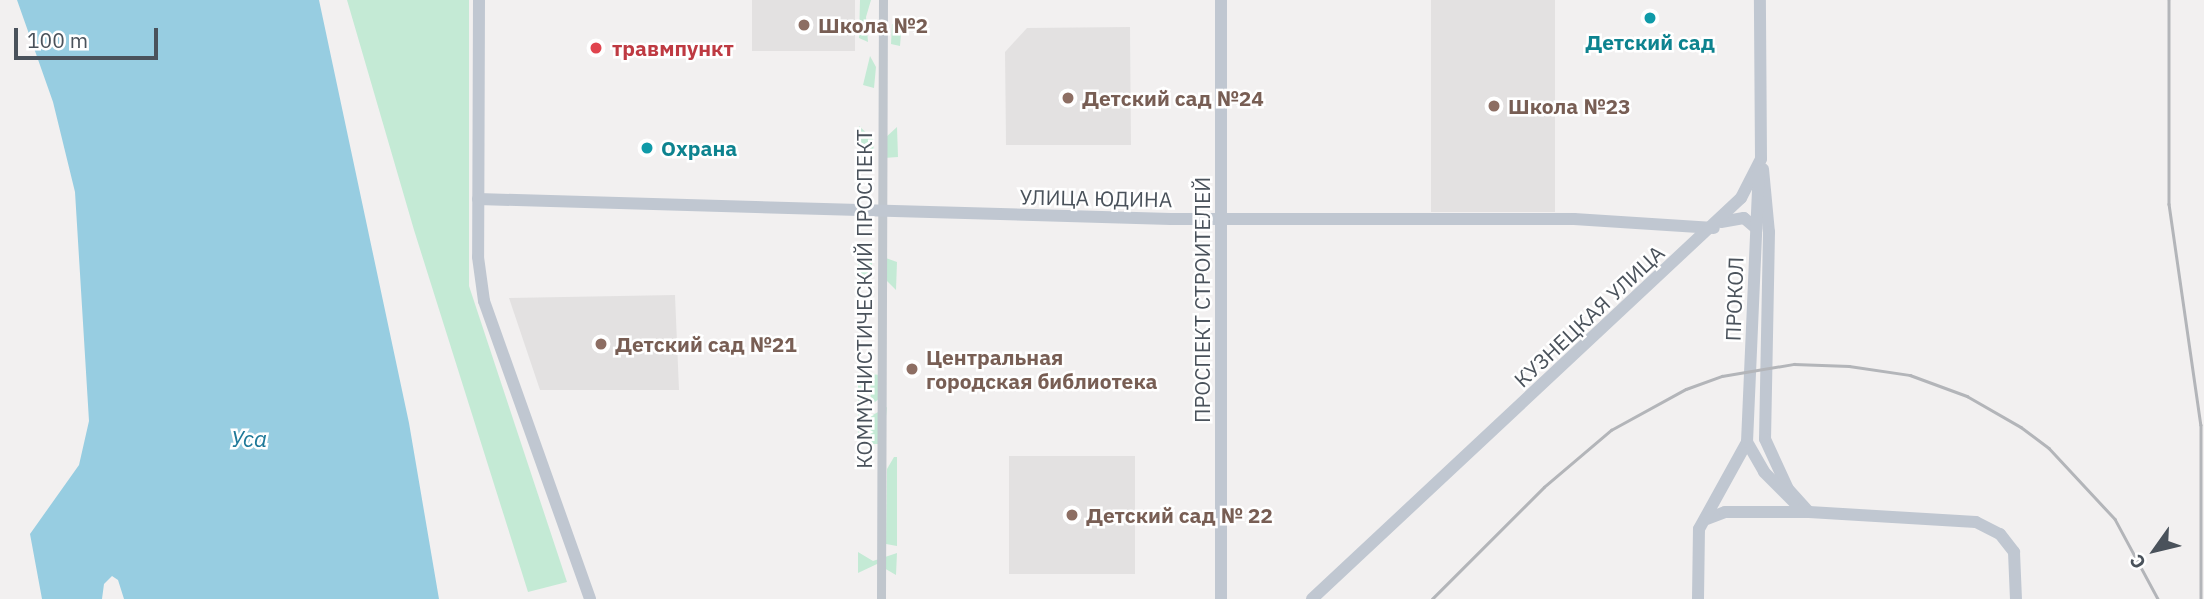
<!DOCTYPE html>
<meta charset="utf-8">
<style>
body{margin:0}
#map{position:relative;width:2204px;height:599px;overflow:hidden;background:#f2f0f0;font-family:"IBM Plex Sans",sans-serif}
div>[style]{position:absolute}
.education>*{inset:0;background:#e3e1e1;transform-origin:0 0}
.green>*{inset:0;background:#c4ead5}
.water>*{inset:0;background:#97cde1}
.street>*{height:9px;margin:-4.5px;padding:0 4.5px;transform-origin:4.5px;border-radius:4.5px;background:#c0c6cd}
.secondary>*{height:12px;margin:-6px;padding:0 6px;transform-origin:6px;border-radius:6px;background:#c0c7d1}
.rail>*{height:2.5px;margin:-1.25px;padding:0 1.25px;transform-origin:1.25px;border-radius:1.25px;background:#b3b5b9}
.dots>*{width:19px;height:19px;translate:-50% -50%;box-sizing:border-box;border:4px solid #fff;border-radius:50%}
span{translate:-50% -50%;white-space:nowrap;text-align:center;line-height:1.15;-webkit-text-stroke:5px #fff;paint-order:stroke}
.education-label{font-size:21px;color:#785e54;font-weight:700}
.left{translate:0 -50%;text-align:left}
.culture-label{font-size:21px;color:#0d838f;font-weight:700}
.health-label{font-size:21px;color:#be3a42;font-weight:700}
.street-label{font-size:21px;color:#4a525b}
.water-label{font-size:23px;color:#1f7999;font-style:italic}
.north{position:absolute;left:2120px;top:515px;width:70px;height:70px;-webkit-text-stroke:5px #fff;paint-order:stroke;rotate:236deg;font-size:19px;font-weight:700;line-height:28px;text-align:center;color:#4a525b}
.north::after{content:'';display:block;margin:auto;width:24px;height:32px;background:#4a525b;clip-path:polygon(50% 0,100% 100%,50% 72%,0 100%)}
.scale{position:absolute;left:14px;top:28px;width:144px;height:32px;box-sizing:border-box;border:4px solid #4a525b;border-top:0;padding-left:9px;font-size:21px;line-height:24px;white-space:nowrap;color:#4a525b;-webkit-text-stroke:5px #fff;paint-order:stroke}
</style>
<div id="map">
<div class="education">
<div style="left:752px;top:0;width:103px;height:51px"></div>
<div style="left:1431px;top:0;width:124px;height:212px"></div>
<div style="clip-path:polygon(1130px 27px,1131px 145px,1006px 145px,1005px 52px,1027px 28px)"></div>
<div style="clip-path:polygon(675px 295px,679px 390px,540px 390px,509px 298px)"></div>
<div style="left:1135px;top:456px;width:118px;height:126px;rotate:90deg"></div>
</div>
<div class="green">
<div style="clip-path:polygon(347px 0,469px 0,469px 286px,567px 582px,528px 592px,414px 230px)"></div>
<div style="clip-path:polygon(860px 0,871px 0,866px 17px,868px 42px,859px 38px)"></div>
<div style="clip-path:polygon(902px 22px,900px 46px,891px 44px,892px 24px)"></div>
<div style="clip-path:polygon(870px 56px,876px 67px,874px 88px,863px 85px)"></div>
<div style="clip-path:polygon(859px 126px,873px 139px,874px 158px,860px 157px)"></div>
<div style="clip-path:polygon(897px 127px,898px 157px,884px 158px,884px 139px)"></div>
<div style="clip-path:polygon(872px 254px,872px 276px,858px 292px,858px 262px)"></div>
<div style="clip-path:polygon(883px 257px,897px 262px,896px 290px,884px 278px)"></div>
<div style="clip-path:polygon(858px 374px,866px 375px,867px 392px,861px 401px,865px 434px,858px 443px)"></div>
<div style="clip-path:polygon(870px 374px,880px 375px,884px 395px,871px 405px)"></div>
<div style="clip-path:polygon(887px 407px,883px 444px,869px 444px,871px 416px)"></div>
<div style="clip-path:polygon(894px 457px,897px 457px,897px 546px,886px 544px,887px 469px)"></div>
<div style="clip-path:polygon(858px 552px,873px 561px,897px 553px,896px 575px,877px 564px,858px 573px)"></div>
</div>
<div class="water">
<div style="clip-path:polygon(17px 0,319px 0,409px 423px,439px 599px,124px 599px,118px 580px,112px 576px,104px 584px,102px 599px,42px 599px,30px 534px,79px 465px,89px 421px,75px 192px,53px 102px)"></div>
</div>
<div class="street">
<div style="left:881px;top:599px;width:599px;rotate:-89.81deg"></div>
</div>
<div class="secondary">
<div style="left:479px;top:0;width:257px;rotate:90.2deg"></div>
<div style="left:478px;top:257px;width:44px;rotate:82.2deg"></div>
<div style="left:484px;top:301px;width:316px;rotate:70.4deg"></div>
<div style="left:1221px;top:0;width:599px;rotate:90deg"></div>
<div style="left:1763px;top:169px;width:63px;rotate:84.6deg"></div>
<div style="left:1769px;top:232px;width:207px;rotate:91.1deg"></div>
<div style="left:1765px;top:439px;width:55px;rotate:65.3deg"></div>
<div style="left:1788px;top:489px;width:31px;rotate:48deg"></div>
<div style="left:478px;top:199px;width:693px;rotate:1.65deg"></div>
<div style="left:1171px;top:219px;width:403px"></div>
<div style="left:1574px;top:219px;width:140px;rotate:3.7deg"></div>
<div style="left:1721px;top:222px;width:23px;rotate:-10deg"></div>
<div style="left:1744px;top:218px;width:16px;rotate:40deg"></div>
<div style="left:1747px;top:442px;width:34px;rotate:60deg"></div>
<div style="left:1764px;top:472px;width:42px;rotate:45deg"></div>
<div style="left:1707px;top:519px;width:19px;rotate:-21deg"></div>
<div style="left:1725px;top:512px;width:84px"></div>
<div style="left:1809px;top:512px;width:167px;rotate:3.4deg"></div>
<div style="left:1976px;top:522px;width:27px;rotate:27deg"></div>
<div style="left:2000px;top:534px;width:23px;rotate:52deg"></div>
<div style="left:2014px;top:552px;width:47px;rotate:87.6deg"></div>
<div style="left:1312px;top:599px;width:587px;rotate:-43.07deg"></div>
<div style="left:1741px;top:198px;width:44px;rotate:-62.9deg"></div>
<div style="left:1761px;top:159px;width:159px;rotate:-90.4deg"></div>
<div style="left:1698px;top:599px;width:70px;rotate:-89.2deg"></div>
<div style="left:1699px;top:529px;width:99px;rotate:-61.1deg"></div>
<div style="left:1747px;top:442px;width:271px;rotate:-87.5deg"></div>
</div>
<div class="rail">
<div style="left:2169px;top:0;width:204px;rotate:90deg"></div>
<div style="left:2169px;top:204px;width:223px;rotate:81.8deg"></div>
<div style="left:2201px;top:425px;width:174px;rotate:90deg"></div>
<div style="left:1432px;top:599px;width:158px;rotate:-45deg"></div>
<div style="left:1544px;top:487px;width:88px;rotate:-40.4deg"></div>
<div style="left:1611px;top:430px;width:85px;rotate:-28.7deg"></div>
<div style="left:1686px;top:389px;width:38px;rotate:-20deg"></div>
<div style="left:1722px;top:376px;width:73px;rotate:-9.5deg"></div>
<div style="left:1794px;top:364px;width:55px;rotate:2.1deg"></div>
<div style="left:1849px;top:366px;width:62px;rotate:8.4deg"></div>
<div style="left:1910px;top:375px;width:61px;rotate:20.2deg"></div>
<div style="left:1967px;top:396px;width:62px;rotate:29.9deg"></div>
<div style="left:2021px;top:427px;width:35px;rotate:37deg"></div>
<div style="left:2049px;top:448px;width:97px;rotate:47.1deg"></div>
<div style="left:2115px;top:519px;width:91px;rotate:61.7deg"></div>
</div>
<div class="dots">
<div style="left:1650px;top:18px;background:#0f9aa8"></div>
<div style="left:804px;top:25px;background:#8d6e63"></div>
<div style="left:596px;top:48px;background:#e0444e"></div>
<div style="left:1068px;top:98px;background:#8d6e63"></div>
<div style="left:1494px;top:106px;background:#8d6e63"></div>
<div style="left:647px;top:148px;background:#0f9aa8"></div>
<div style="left:601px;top:344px;background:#8d6e63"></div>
<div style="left:912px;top:369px;background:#8d6e63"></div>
<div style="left:1072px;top:515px;background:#8d6e63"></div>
</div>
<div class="education-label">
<span class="left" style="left:818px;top:25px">Школа №2</span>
<span class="left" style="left:1082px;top:98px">Детский сад №24</span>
<span class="left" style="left:1508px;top:106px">Школа №23</span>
<span class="left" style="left:615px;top:344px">Детский сад №21</span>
<span class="left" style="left:926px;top:369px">Центральная<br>городская библиотека</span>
<span class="left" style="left:1086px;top:515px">Детский сад № 22</span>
</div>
<div class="culture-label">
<span style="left:1650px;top:42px">Детский сад</span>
<span class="left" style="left:661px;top:148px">Охрана</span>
</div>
<div class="health-label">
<span class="left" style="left:612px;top:48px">травмпункт</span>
</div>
<div class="street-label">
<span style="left:1096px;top:198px;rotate:1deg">УЛИЦА ЮДИНА</span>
<span style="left:864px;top:299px;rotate:-90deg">КОММУНИСТИЧЕСКИЙ ПРОСПЕКТ</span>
<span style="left:1734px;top:299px;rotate:-88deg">ПРОКОЛ</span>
<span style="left:1202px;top:300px;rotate:-90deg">ПРОСПЕКТ СТРОИТЕЛЕЙ</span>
<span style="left:1589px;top:316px;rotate:-43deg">КУЗНЕЦКАЯ УЛИЦА</span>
</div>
<div class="water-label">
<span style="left:249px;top:438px">Уса</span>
</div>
<div class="north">С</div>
<div class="scale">100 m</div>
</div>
